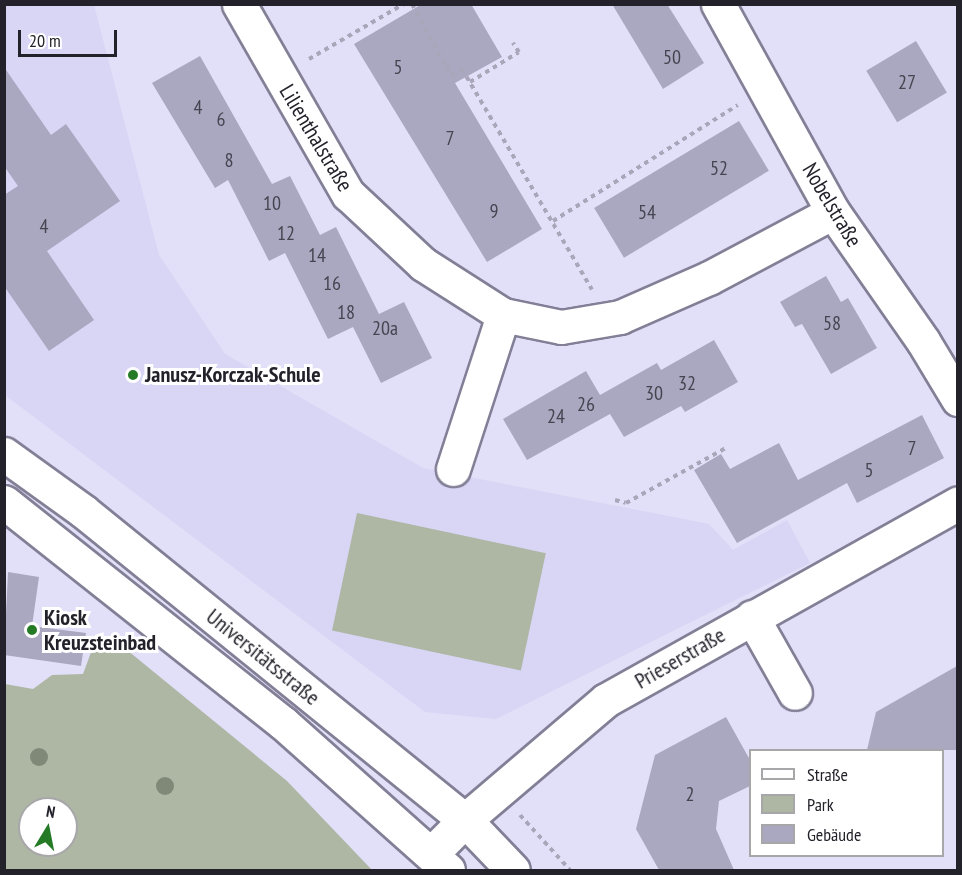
<!DOCTYPE html>
<meta charset="utf-8">
<style>
body{margin:0}
#map{position:relative;width:962px;height:875px;overflow:hidden;background:#e2dff8;font-family:"PT Sans Narrow",sans-serif}
div>[style]{position:absolute}
.built>*{inset:0;background:#d9d5f5}
.green>*{inset:0;background:#aeb7a4;transform-origin:0 0}
.building>*{inset:0;background:#aaa8c0;transform-origin:0 0}
.path>*{height:4px;margin-top:-2px;transform-origin:0;background:repeating-linear-gradient(90deg,#a9a6ba 0 4.5px,transparent 0 9px)}
.roads{filter:drop-shadow(2px 0 #827f96) drop-shadow(-2px 0 #827f96) drop-shadow(0 2px #827f96) drop-shadow(0 -2px #827f96)}
.minor>*{height:33px;margin:-16.5px;padding:0 16.5px;transform-origin:16.5px;border-radius:16.5px;background:#fff}
.major>*{height:33px;margin:-16.5px;padding:0 16.5px;transform-origin:16.5px;border-radius:16.5px;background:#fff}
.trees>*{width:18px;height:18px;margin:-9px;border-radius:50%;background:#808978}
.dots>*{width:16px;height:16px;translate:-50% -50%;box-sizing:border-box;border:3px solid #fff;border-radius:50%}
span{translate:-50% -50%;white-space:nowrap;text-align:center;line-height:1.15;-webkit-text-stroke:6px #fff;paint-order:stroke}
.number-label{font-size:20px;color:#454450}
.number-label span{-webkit-text-stroke-width:0}
.street-label{font-size:22px;color:#23222b}
.poi-label{font-size:22px;color:#23222b;font-weight:700}
.left{translate:0 -50%;text-align:left}
.frame{position:absolute;inset:0;border:6px solid #23222b;pointer-events:none}
.legend{position:absolute;left:749px;top:749px;width:195px;height:108px;box-sizing:border-box;background:#fff;border:2px solid #a7a7aa;margin:0;padding:8px 10px;list-style:none;font-size:18px;color:#23222b}
.legend li{display:flex;align-items:center;gap:12px;height:30px}
.legend b{width:30px;border:2px solid #a7a7aa}
.north{position:absolute;left:18px;top:797px;width:60px;height:60px;box-sizing:border-box;background:#fff;border:2px solid #a7a7aa;border-radius:50%;rotate:10deg;font-size:16px;font-weight:700;line-height:24px;text-align:center;color:#23222b}
.north::after{content:'';display:block;margin:auto;width:21px;height:27px;background:#257a26;clip-path:polygon(50% 0,100% 100%,50% 72%,0 100%)}
.scale{position:absolute;left:18px;top:30px;width:99px;height:27px;box-sizing:border-box;border:3px solid #23222b;border-top:0;padding-left:8px;font-size:18px;line-height:21px;white-space:nowrap;color:#23222b;-webkit-text-stroke:4px #fff;paint-order:stroke}
</style>
<div id="map">
<div class="built">
<div style="clip-path:polygon(4px 5px,94px 5px,159px 255px,225px 354px,423px 468px,709px 524px,733px 550px,787px 520px,810px 563px,496px 719px,425px 712px,5px 395px)"></div>
</div>
<div class="green">
<div style="left:357px;top:513px;width:193px;height:120px;rotate:12deg"></div>
<div style="clip-path:polygon(evenodd,116px 641px,287px 781px,372px 870px,5px 870px,5px 684px,33px 689px,52px 675px,83px 674px,93px 647px,116px 641px,30px 809px,66px 809px,66px 845px,30px 845px,30px 809px)"></div>
</div>
<div class="building">
<div style="clip-path:polygon(422px 4px,471px 4px,502px 57px,455px 83px,542px 229px,487px 262px,354px 44px)"></div>
<div style="clip-path:polygon(612px 4px,667px 4px,704px 63px,663px 89px)"></div>
<div style="left:916px;top:41px;width:60px;height:58px;rotate:59deg"></div>
<div style="clip-path:polygon(200px 56px,272px 184px,290px 176px,320px 235px,336px 227px,379px 314px,404px 302px,432px 358px,381px 383px,353px 327px,328px 339px,285px 253px,269px 261px,228px 180px,215px 188px,152px 83px)"></div>
<div style="clip-path:polygon(4px 67px,51px 135px,66px 124px,120px 201px,47px 251px,94px 320px,49px 351px,4px 286px,4px 195px,18px 186px,4px 166px)"></div>
<div style="left:739px;top:121px;width:58px;height:169px;rotate:59deg"></div>
<div style="clip-path:polygon(826px 276px,841px 302px,848px 298px,877px 348px,831px 374px,802px 324px,795px 327px,780px 302px)"></div>
<div style="clip-path:polygon(714px 340px,738px 382px,685px 412px,681px 406px,624px 437px,610px 414px,527px 460px,503px 419px,586px 371px,600px 395px,657px 363px,661px 370px)"></div>
<div style="clip-path:polygon(922px 415px,944px 458px,857px 503px,847px 483px,737px 543px,694px 470px,721px 454px,730px 469px,779px 443px,798px 480px)"></div>
<div style="clip-path:polygon(8px 572px,39px 577px,32px 626px,86px 633px,81px 666px,4px 655px)"></div>
<div style="clip-path:polygon(957px 666px,957px 750px,867px 750px,876px 712px)"></div>
<div style="clip-path:polygon(726px 717px,750px 760px,750px 786px,719px 801px,716px 829px,734px 870px,659px 870px,636px 829px,655px 755px)"></div>
</div>
<div class="path">
<div style="left:412px;top:4px;width:81px;rotate:61.2deg"></div>
<div style="left:451px;top:75px;width:13px;rotate:-29deg"></div>
<div style="left:462px;top:69px;width:256px;rotate:59.5deg"></div>
<div style="left:309px;top:59px;width:110px;rotate:-30.1deg"></div>
<div style="left:470px;top:82px;width:57px;rotate:-31.5deg"></div>
<div style="left:519px;top:52px;width:11px;rotate:-124deg"></div>
<div style="left:553px;top:221px;width:218px;rotate:-32.1deg"></div>
<div style="left:615px;top:500px;width:11px;rotate:15deg"></div>
<div style="left:626px;top:503px;width:116px;rotate:-28.8deg"></div>
<div style="left:520px;top:815px;width:74px;rotate:47.7deg"></div>
</div>
<div class="roads">
<div class="minor">
<div style="left:239px;top:4px;width:219px;rotate:60.2deg"></div>
<div style="left:348px;top:194px;width:103px;rotate:43deg"></div>
<div style="left:423px;top:264px;width:95px;rotate:32.5deg"></div>
<div style="left:503px;top:315px;width:59px;rotate:11.7deg"></div>
<div style="left:561px;top:327px;width:60px;rotate:-9.6deg"></div>
<div style="left:620px;top:317px;width:97px;rotate:-23.7deg"></div>
<div style="left:709px;top:278px;width:140px;rotate:-28deg"></div>
<div style="left:718px;top:4px;width:238px;rotate:61.1deg"></div>
<div style="left:833px;top:212px;width:157px;rotate:55.1deg"></div>
<div style="left:923px;top:341px;width:68px;rotate:58.9deg"></div>
<div style="left:453px;top:469px;width:162px;rotate:-72deg"></div>
<div style="left:752px;top:617px;width:87px;rotate:60.5deg"></div>
<div style="left:432px;top:853px;width:47px;rotate:-45deg"></div>
<div style="left:465px;top:820px;width:185px;rotate:-40.4deg"></div>
<div style="left:606px;top:700px;width:403px;rotate:-29.2deg"></div>
</div>
<div class="major">
<div style="left:4px;top:454px;width:97px;rotate:35.8deg"></div>
<div style="left:83px;top:511px;width:491px;rotate:39deg"></div>
<div style="left:465px;top:820px;width:69px;rotate:46.2deg"></div>
<div style="left:4px;top:502px;width:356px;rotate:38.4deg"></div>
<div style="left:283px;top:723px;width:221px;rotate:41.7deg"></div>
</div>
</div>
<div class="trees">
<div style="left:39px;top:757px"></div>
<div style="left:165px;top:786px"></div>
</div>
<div class="dots">
<div style="left:133px;top:375px;background:#257a26"></div>
<div style="left:32px;top:630px;background:#257a26"></div>
</div>
<div class="number-label">
<span style="left:672px;top:57px">50</span>
<span style="left:398px;top:67px">5</span>
<span style="left:907px;top:82px">27</span>
<span style="left:198px;top:107px">4</span>
<span style="left:221px;top:119px">6</span>
<span style="left:450px;top:138px">7</span>
<span style="left:229px;top:160px">8</span>
<span style="left:719px;top:168px">52</span>
<span style="left:272px;top:203px">10</span>
<span style="left:494px;top:211px">9</span>
<span style="left:647px;top:212px">54</span>
<span style="left:44px;top:226px">4</span>
<span style="left:286px;top:233px">12</span>
<span style="left:317px;top:255px">14</span>
<span style="left:332px;top:283px">16</span>
<span style="left:346px;top:312px">18</span>
<span style="left:832px;top:323px">58</span>
<span style="left:385px;top:328px">20a</span>
<span style="left:687px;top:383px">32</span>
<span style="left:654px;top:393px">30</span>
<span style="left:586px;top:404px">26</span>
<span style="left:556px;top:416px">24</span>
<span style="left:912px;top:448px">7</span>
<span style="left:869px;top:470px">5</span>
<span style="left:690px;top:794px">2</span>
</div>
<div class="street-label">
<span style="left:316px;top:138px;rotate:59deg">Lilienthalstraße</span>
<span style="left:832px;top:205px;rotate:59deg">Nobelstraße</span>
<span style="left:263px;top:657px;rotate:39deg">Universitätsstraße</span>
<span style="left:680px;top:658px;rotate:-30deg">Prieserstraße</span>
</div>
<div class="poi-label">
<span class="left" style="left:145px;top:375px">Janusz-Korczak-Schule</span>
<span class="left" style="left:44px;top:630px">Kiosk<br>Kreuzsteinbad</span>
</div>
<div class="frame"></div>
<ul class="legend">
<li><b style="height:8px;background:#fff"></b>Straße</li>
<li><b style="height:16px;background:#aeb7a4"></b>Park</li>
<li><b style="height:16px;background:#aaa8c0"></b>Gebäude</li>
</ul>
<div class="north">N</div>
<div class="scale">20 m</div>
</div>
